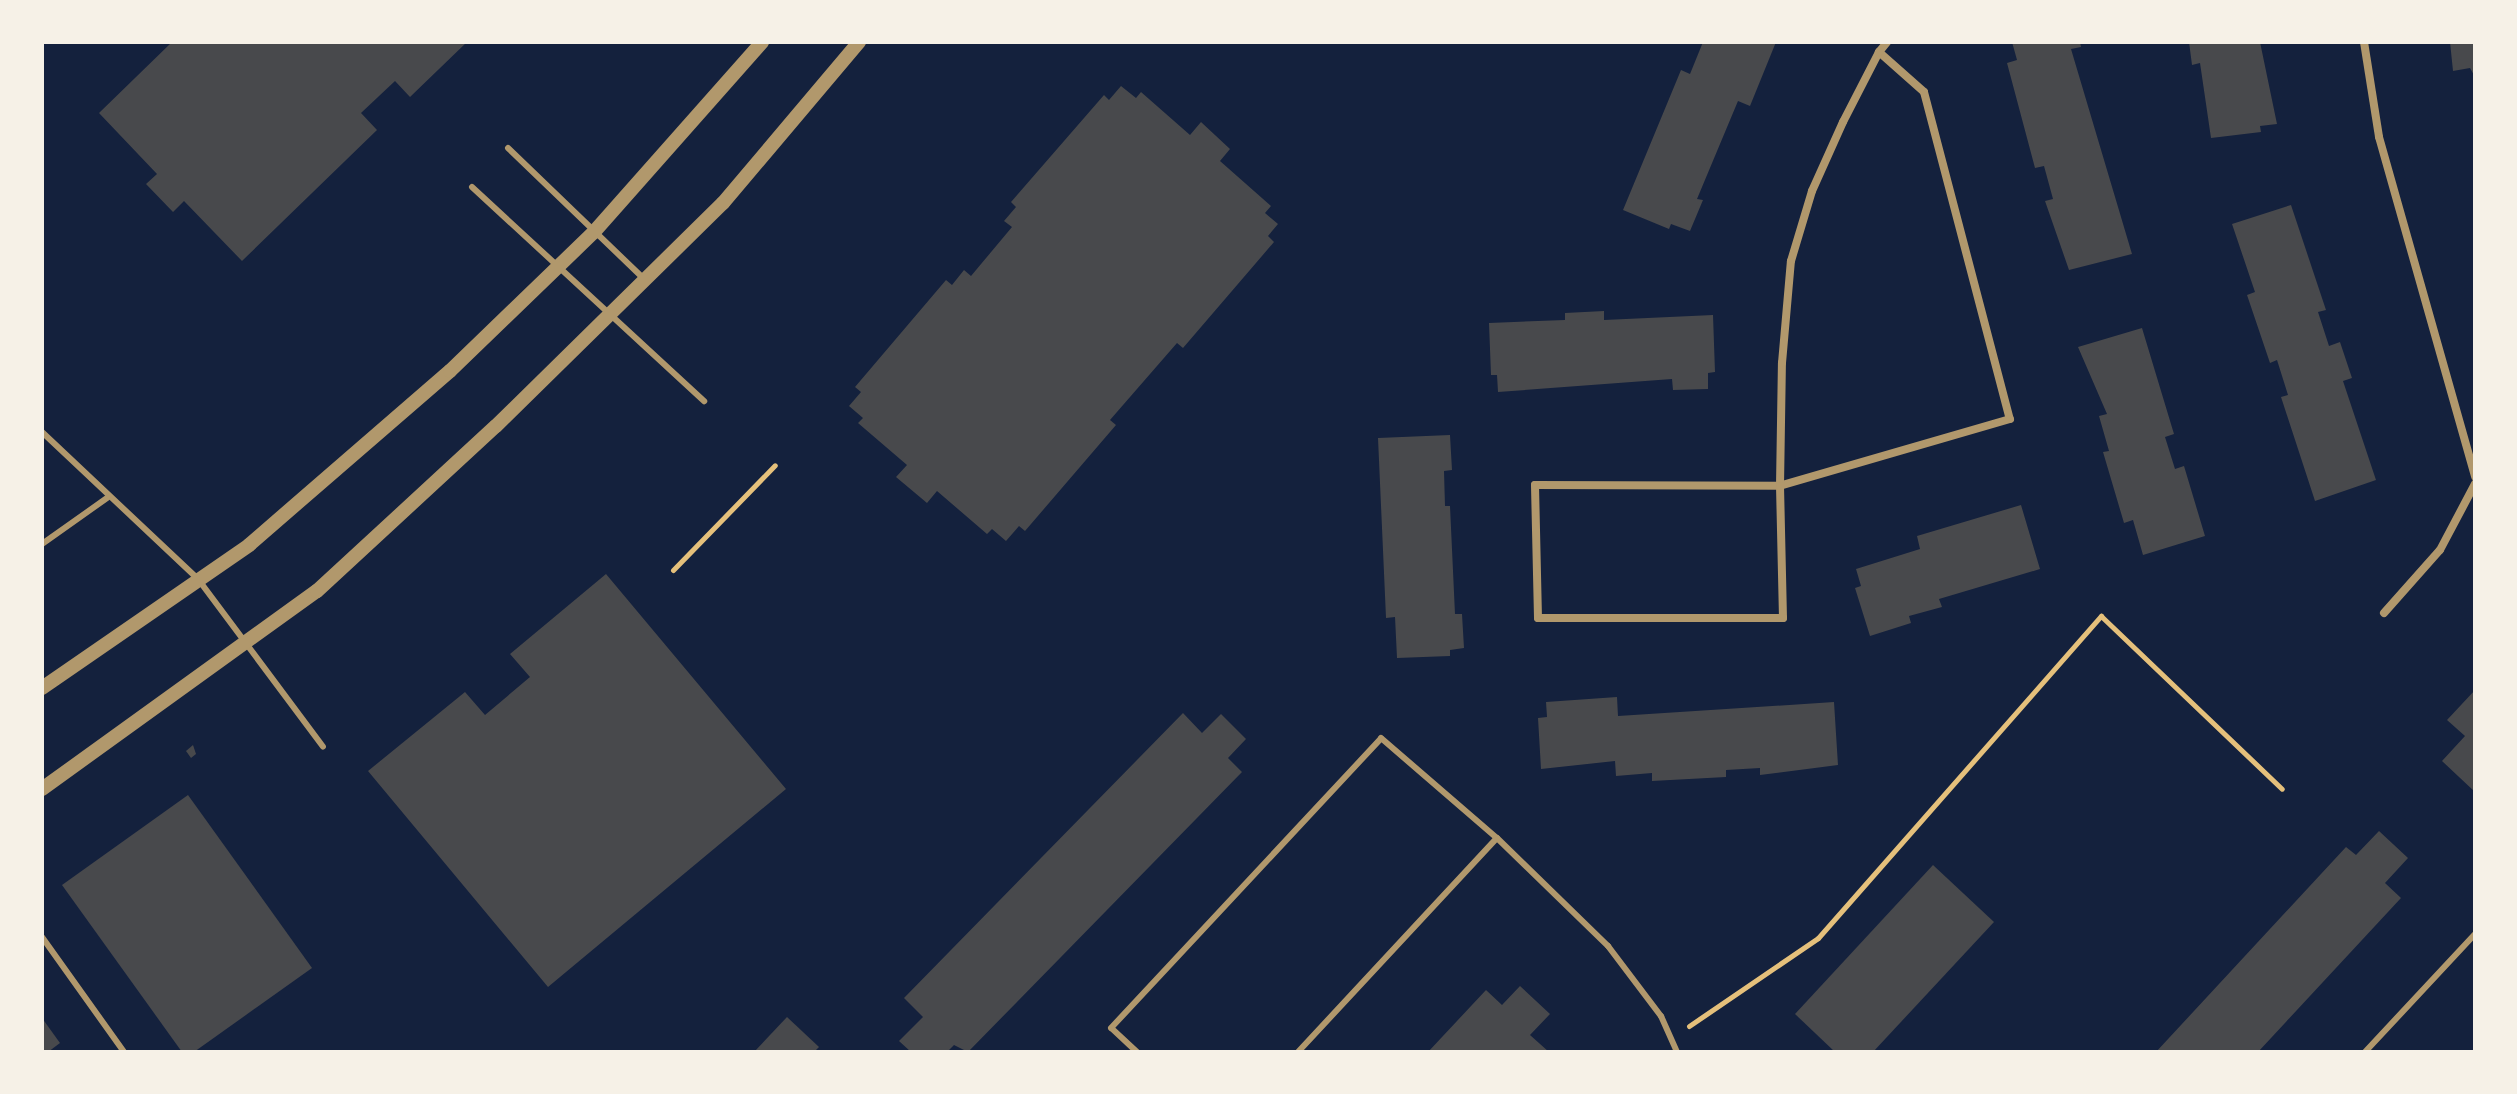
<!DOCTYPE html>
<style>
body{margin:0}
#map{position:relative;width:2517px;height:1094px;overflow:hidden;background:#14213d;font-family:Jost,sans-serif}
div>[style]{position:absolute}
.building>*{inset:0;background:#48494c}
.path>*{height:5px;margin:-2.5px;padding:0 2.5px;transform-origin:2.5px;border-radius:2.5px;background:#e5c07b}
.service>*{height:6px;margin:-3px;padding:0 3px;transform-origin:3px;border-radius:3px;background:#b1986c}
.minor>*{height:8px;margin:-4px;padding:0 4px;transform-origin:4px;border-radius:4px;background:#b1986c}
.tertiary>*{height:14px;margin:-7px;padding:0 7px;transform-origin:7px;border-radius:7px;background:#b1986c}
span{translate:-50% -50%;white-space:nowrap;text-align:center;line-height:1.15;-webkit-text-stroke:6px #f6f1e7;paint-order:stroke}
.frame{position:absolute;inset:0;border:44px solid #f6f1e7;pointer-events:none}
</style>
<div id="map">
<div class="building">
<div style="clip-path:polygon(172px 42px,467px 42px,410px 97px,395px 81px,361px 113px,377px 130px,242px 261px,184px 201px,173px 212px,146px 184px,157px 174px,99px 113px)"></div>
<div style="clip-path:polygon(1703px 42px,1776px 42px,1750px 106px,1738px 101px,1697px 199px,1703px 200px,1690px 231px,1671px 224px,1669px 229px,1623px 210px,1681px 70px,1690px 74px)"></div>
<div style="clip-path:polygon(2012px 42px,2080px 42px,2081px 47px,2071px 49px,2132px 254px,2069px 270px,2045px 201px,2053px 199px,2044px 166px,2035px 168px,2007px 63px,2017px 60px)"></div>
<div style="clip-path:polygon(2189px 42px,2260px 42px,2277px 124px,2260px 126px,2261px 132px,2211px 138px,2200px 63px,2192px 65px)"></div>
<div style="clip-path:polygon(2450px 42px,2475px 42px,2475px 77px,2470px 68px,2453px 71px)"></div>
<div style="clip-path:polygon(1121px 86px,1136px 98px,1141px 92px,1190px 135px,1201px 122px,1230px 149px,1220px 161px,1271px 206px,1265px 213px,1278px 224px,1268px 236px,1274px 242px,1183px 348px,1177px 343px,1110px 420px,1116px 425px,1025px 531px,1019px 526px,1006px 541px,992px 529px,987px 534px,937px 491px,927px 503px,896px 477px,907px 465px,858px 423px,863px 418px,849px 406px,861px 392px,855px 387px,946px 280px,952px 285px,964px 270px,971px 276px,1012px 227px,1004px 221px,1016px 207px,1011px 202px,1104px 95px,1109px 100px)"></div>
<div style="clip-path:polygon(2291px 205px,2326px 310px,2318px 312px,2329px 346px,2340px 342px,2352px 378px,2343px 381px,2376px 480px,2315px 501px,2281px 397px,2288px 395px,2277px 360px,2270px 363px,2247px 295px,2255px 292px,2232px 224px)"></div>
<div style="clip-path:polygon(1604px 311px,1604px 320px,1713px 315px,1715px 372px,1708px 373px,1708px 389px,1673px 390px,1672px 379px,1498px 392px,1497px 375px,1491px 375px,1489px 323px,1565px 320px,1565px 313px)"></div>
<div style="clip-path:polygon(2142px 328px,2174px 434px,2165px 437px,2175px 469px,2184px 466px,2205px 536px,2143px 555px,2133px 520px,2124px 523px,2103px 452px,2109px 451px,2099px 416px,2107px 414px,2078px 347px)"></div>
<div style="clip-path:polygon(1450px 435px,1452px 470px,1444px 471px,1445px 506px,1450px 506px,1455px 614px,1462px 614px,1464px 648px,1450px 650px,1450px 656px,1397px 658px,1395px 617px,1386px 618px,1378px 438px)"></div>
<div style="clip-path:polygon(2021px 505px,2040px 569px,1939px 599px,1942px 607px,1909px 616px,1911px 623px,1870px 636px,1855px 588px,1861px 586px,1856px 569px,1920px 549px,1917px 536px)"></div>
<div style="clip-path:polygon(606px 574px,786px 789px,548px 987px,368px 771px,465px 692px,485px 715px,530px 677px,510px 654px)"></div>
<div style="clip-path:polygon(2475px 690px,2475px 792px,2442px 761px,2465px 736px,2447px 720px)"></div>
<div style="clip-path:polygon(1617px 697px,1618px 716px,1834px 702px,1838px 765px,1760px 775px,1760px 768px,1726px 770px,1726px 777px,1652px 781px,1652px 773px,1616px 776px,1615px 761px,1541px 769px,1538px 718px,1547px 717px,1546px 702px)"></div>
<div style="clip-path:polygon(1183px 713px,1202px 733px,1221px 714px,1246px 739px,1228px 758px,1242px 772px,968px 1052px,954px 1045px,947px 1052px,911px 1052px,899px 1041px,923px 1017px,904px 998px)"></div>
<div style="clip-path:polygon(193px 745px,196px 754px,191px 758px,186px 751px)"></div>
<div style="clip-path:polygon(188px 795px,312px 968px,194px 1052px,182px 1052px,62px 885px)"></div>
<div style="clip-path:polygon(2379px 831px,2408px 858px,2385px 883px,2401px 898px,2258px 1052px,2156px 1052px,2346px 847px,2356px 855px)"></div>
<div style="clip-path:polygon(1933px 865px,1994px 922px,1873px 1052px,1835px 1052px,1795px 1014px)"></div>
<div style="clip-path:polygon(1520px 986px,1550px 1014px,1530px 1035px,1549px 1052px,1428px 1052px,1486px 990px,1502px 1005px)"></div>
<div style="clip-path:polygon(787px 1017px,819px 1047px,814px 1052px,754px 1052px)"></div>
<div style="clip-path:polygon(42px 1018px,60px 1043px,48px 1052px,42px 1052px)"></div>
</div>
<div class="path">
<div style="left:673px;top:570px;width:146px;rotate:-45.8deg"></div>
<div style="left:1689px;top:1026px;width:156px;rotate:-34.3deg"></div>
<div style="left:1818px;top:938px;width:429px;rotate:-48.7deg"></div>
<div style="left:2101px;top:616px;width:250px;rotate:43.7deg"></div>
</div>
<div class="service">
<div style="left:508px;top:148px;width:190px;rotate:43.9deg"></div>
<div style="left:472px;top:187px;width:316px;rotate:42.7deg"></div>
<div style="left:42px;top:432px;width:214px;rotate:43.3deg"></div>
<div style="left:198px;top:579px;width:209px;rotate:53.3deg"></div>
<div style="left:42px;top:544px;width:80px;rotate:-35.3deg"></div>
<div style="left:42px;top:937px;width:141px;rotate:54.5deg"></div>
<div style="left:1137px;top:1052px;width:35px;rotate:-137deg"></div>
<div style="left:1111px;top:1028px;width:396px;rotate:-47deg"></div>
<div style="left:1381px;top:738px;width:153px;rotate:40.8deg"></div>
<div style="left:1497px;top:838px;width:155px;rotate:44.2deg"></div>
<div style="left:1608px;top:946px;width:88px;rotate:52.9deg"></div>
<div style="left:1661px;top:1016px;width:39px;rotate:66deg"></div>
<div style="left:1298px;top:1052px;width:292px;rotate:-47.1deg"></div>
<div style="left:2365px;top:1052px;width:161px;rotate:-47deg"></div>
</div>
<div class="minor">
<div style="left:2364px;top:42px;width:96px;rotate:81deg"></div>
<div style="left:2379px;top:137px;width:353px;rotate:74.2deg"></div>
<div style="left:1879px;top:52px;width:60px;rotate:41.6deg"></div>
<div style="left:1924px;top:92px;width:338px;rotate:75.3deg"></div>
<div style="left:2010px;top:419px;width:240px;rotate:163.8deg"></div>
<div style="left:1780px;top:486px;width:123px;rotate:-89.1deg"></div>
<div style="left:1782px;top:363px;width:102px;rotate:-85deg"></div>
<div style="left:1791px;top:261px;width:73px;rotate:-73.3deg"></div>
<div style="left:1812px;top:191px;width:76px;rotate:-65.8deg"></div>
<div style="left:1843px;top:122px;width:79px;rotate:-62.8deg"></div>
<div style="left:1879px;top:52px;width:13px;rotate:-51deg"></div>
<div style="left:1535px;top:485px;width:245px;rotate:0.2deg"></div>
<div style="left:1780px;top:486px;width:132px;rotate:88.7deg"></div>
<div style="left:1783px;top:618px;width:245px;rotate:180deg"></div>
<div style="left:1538px;top:618px;width:133px;rotate:-91.3deg"></div>
<div style="left:2384px;top:613px;width:84px;rotate:-48.4deg"></div>
<div style="left:2440px;top:550px;width:75px;rotate:-62.1deg"></div>
</div>
<div class="tertiary">
<div style="left:42px;top:688px;width:252px;rotate:-34.6deg"></div>
<div style="left:249px;top:545px;width:266px;rotate:-40.9deg"></div>
<div style="left:450px;top:371px;width:200px;rotate:-44deg"></div>
<div style="left:594px;top:232px;width:254px;rotate:-48.5deg"></div>
<div style="left:42px;top:789px;width:339px;rotate:-35.8deg"></div>
<div style="left:317px;top:591px;width:243px;rotate:-42.7deg"></div>
<div style="left:496px;top:426px;width:318px;rotate:-44.5deg"></div>
<div style="left:723px;top:203px;width:211px;rotate:-49.8deg"></div>
</div>
<div class="frame"></div>
</div>
